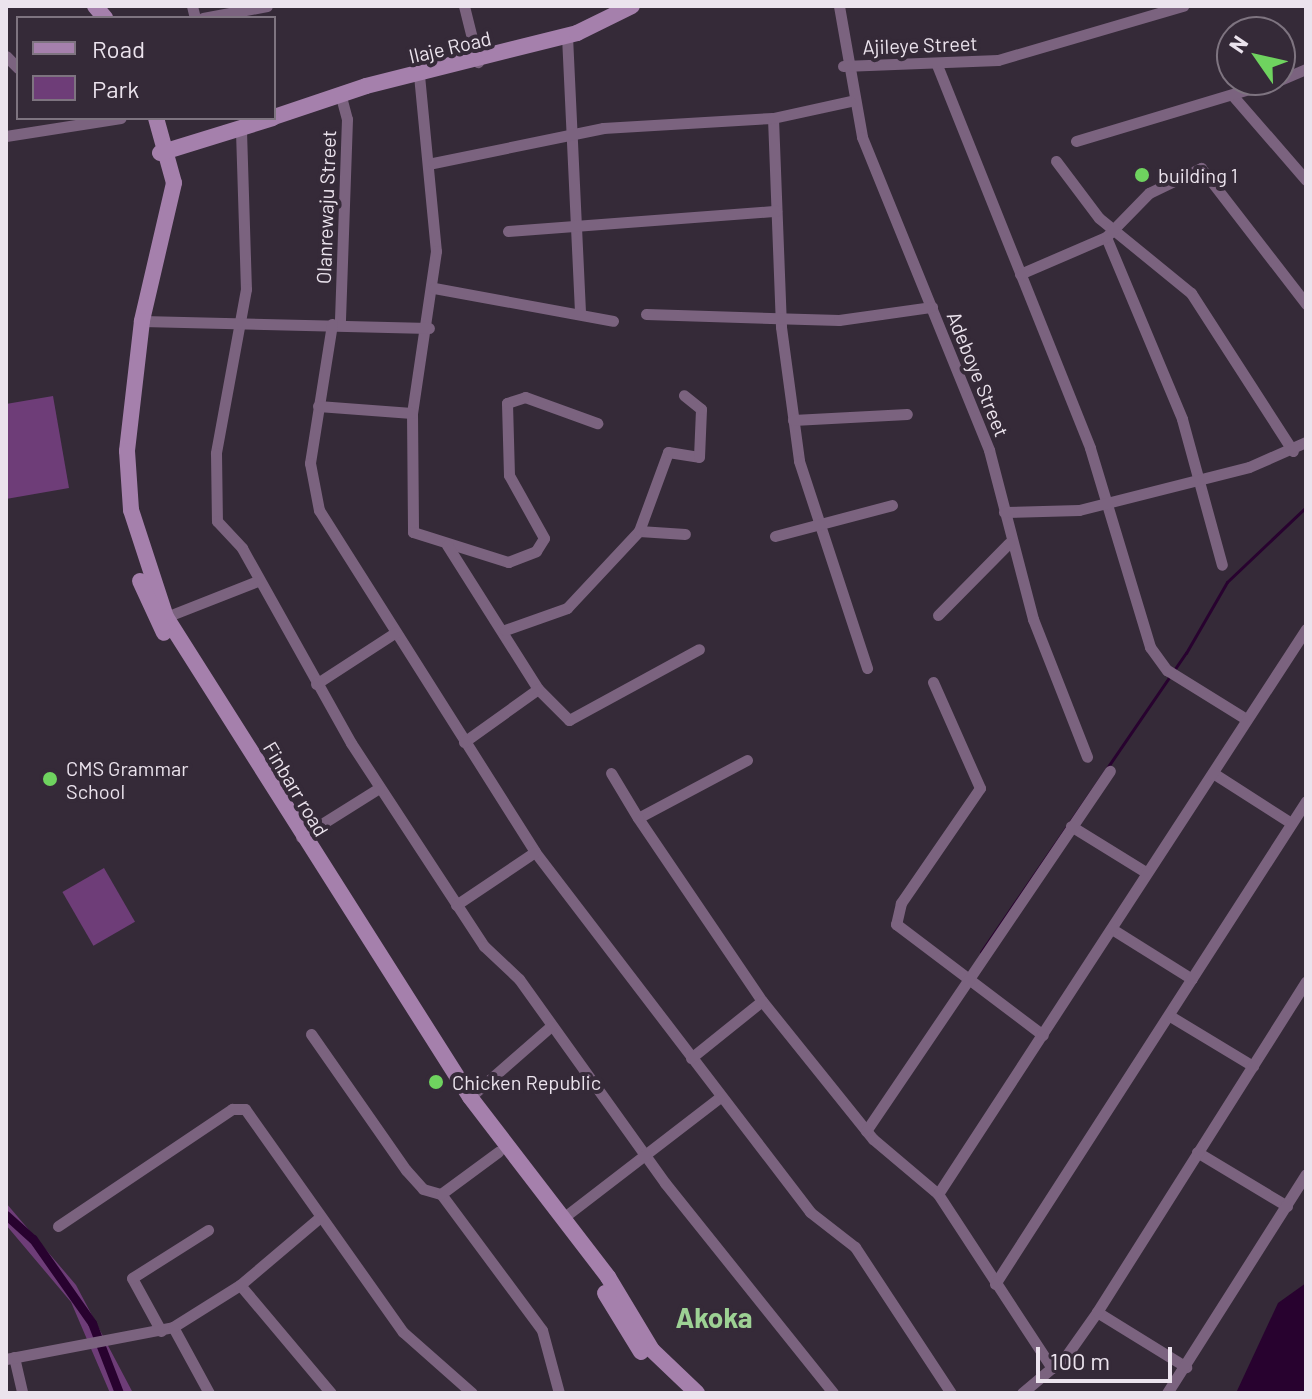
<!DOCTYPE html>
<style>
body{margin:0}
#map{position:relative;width:1312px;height:1399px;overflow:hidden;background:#352a38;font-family:Barlow,sans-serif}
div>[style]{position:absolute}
.green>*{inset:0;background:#6e3d78;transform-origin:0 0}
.water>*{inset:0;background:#28022f}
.stream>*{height:3px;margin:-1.5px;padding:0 1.5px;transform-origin:1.5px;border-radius:1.5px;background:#28022f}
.canal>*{height:9px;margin:-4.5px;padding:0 4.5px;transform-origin:4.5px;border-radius:4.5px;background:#28022f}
.street>*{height:11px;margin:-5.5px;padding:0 5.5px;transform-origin:5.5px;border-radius:5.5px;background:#7b637f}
.secondary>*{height:16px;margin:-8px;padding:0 8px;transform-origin:8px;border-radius:8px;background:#a580ac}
.dots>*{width:22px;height:22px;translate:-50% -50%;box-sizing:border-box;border:4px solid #352a38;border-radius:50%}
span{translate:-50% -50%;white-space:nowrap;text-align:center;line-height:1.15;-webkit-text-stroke:8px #352a38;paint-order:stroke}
.street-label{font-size:20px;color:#ebe3ed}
.poi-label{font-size:20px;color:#ebe3ed}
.left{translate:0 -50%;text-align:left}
.district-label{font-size:28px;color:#9dd194;font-weight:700}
.frame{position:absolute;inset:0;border:8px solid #ebe3ed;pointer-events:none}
.legend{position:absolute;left:16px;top:16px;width:260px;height:104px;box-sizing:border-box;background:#352a38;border:2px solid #7e7480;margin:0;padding:10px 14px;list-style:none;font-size:24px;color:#ebe3ed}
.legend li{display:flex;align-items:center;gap:16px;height:40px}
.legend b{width:40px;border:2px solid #7e7480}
.north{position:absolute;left:1216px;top:16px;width:80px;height:80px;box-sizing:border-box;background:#352a38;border:2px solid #7e7480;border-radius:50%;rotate:304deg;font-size:22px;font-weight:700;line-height:32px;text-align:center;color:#ebe3ed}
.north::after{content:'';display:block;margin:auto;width:28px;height:36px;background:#6fd35f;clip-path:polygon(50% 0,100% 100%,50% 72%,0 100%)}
.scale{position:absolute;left:1036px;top:1347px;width:136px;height:36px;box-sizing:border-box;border:4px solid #ebe3ed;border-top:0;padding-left:10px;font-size:24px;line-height:28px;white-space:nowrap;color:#ebe3ed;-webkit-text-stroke:6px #352a38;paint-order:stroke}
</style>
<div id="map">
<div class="green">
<div style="clip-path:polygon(53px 396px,69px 488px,6px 499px,6px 404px)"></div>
<div style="left:104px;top:868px;width:62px;height:48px;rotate:60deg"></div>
<div style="clip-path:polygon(6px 1203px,76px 1285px,133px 1393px,110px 1393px,71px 1302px,6px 1225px)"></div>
</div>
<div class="water">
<div style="clip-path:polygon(1306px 1283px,1306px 1393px,1236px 1393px,1278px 1303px)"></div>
</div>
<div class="stream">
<div style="left:981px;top:952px;width:363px;rotate:-55.6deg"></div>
<div style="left:1186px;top:653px;width:82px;rotate:-60deg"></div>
<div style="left:1227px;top:582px;width:109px;rotate:-43.5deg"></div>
</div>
<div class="canal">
<div style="left:6px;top:1215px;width:36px;rotate:42deg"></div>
<div style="left:33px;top:1239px;width:103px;rotate:54.9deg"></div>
<div style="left:92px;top:1323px;width:75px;rotate:68.9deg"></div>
</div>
<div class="street">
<div style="left:192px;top:6px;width:12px;rotate:76deg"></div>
<div style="left:464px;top:6px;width:58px;rotate:76deg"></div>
<div style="left:839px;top:6px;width:133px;rotate:80deg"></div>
<div style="left:862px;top:137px;width:338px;rotate:67.9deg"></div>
<div style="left:989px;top:450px;width:175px;rotate:75.4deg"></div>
<div style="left:1033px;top:619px;width:148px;rotate:68.6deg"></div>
<div style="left:203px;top:18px;width:65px;rotate:-10.6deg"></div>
<div style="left:567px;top:36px;width:277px;rotate:87.3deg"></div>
<div style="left:6px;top:56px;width:17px;rotate:45deg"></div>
<div style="left:937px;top:65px;width:412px;rotate:68.2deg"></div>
<div style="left:1090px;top:448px;width:208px;rotate:73.2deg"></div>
<div style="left:1150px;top:647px;width:29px;rotate:54deg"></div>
<div style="left:1167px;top:670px;width:93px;rotate:31.8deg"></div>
<div style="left:843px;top:66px;width:155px;rotate:-2.2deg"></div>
<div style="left:998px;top:60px;width:193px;rotate:-16.3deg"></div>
<div style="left:419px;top:75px;width:177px;rotate:84.5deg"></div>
<div style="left:436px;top:251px;width:164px;rotate:98.4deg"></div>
<div style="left:412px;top:413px;width:119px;rotate:89.5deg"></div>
<div style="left:413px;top:532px;width:100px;rotate:17.5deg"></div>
<div style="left:508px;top:562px;width:30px;rotate:-21deg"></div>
<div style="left:536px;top:551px;width:15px;rotate:-58deg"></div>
<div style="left:544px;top:538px;width:72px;rotate:-119.1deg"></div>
<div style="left:509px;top:475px;width:72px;rotate:-91.6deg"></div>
<div style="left:507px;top:403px;width:19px;rotate:-18deg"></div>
<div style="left:525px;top:397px;width:77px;rotate:19.9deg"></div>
<div style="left:1280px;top:80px;width:28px;rotate:-23deg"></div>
<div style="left:340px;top:93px;width:27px;rotate:75deg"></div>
<div style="left:347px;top:119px;width:204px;rotate:92deg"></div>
<div style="left:1233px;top:96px;width:111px;rotate:49deg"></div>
<div style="left:773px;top:118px;width:209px;rotate:87.8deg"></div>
<div style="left:781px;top:327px;width:135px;rotate:82.3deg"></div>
<div style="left:799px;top:461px;width:218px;rotate:71.8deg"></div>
<div style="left:241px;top:131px;width:158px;rotate:88.2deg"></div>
<div style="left:246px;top:289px;width:167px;rotate:100.4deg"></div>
<div style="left:216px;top:453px;width:68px;rotate:89.2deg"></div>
<div style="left:217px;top:521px;width:37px;rotate:47deg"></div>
<div style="left:242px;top:548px;width:223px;rotate:60.8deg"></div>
<div style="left:351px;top:743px;width:243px;rotate:56.8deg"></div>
<div style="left:484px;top:946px;width:48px;rotate:43.3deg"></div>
<div style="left:519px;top:979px;width:251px;rotate:54.4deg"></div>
<div style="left:665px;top:1183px;width:269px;rotate:51.3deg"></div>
<div style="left:6px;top:136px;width:116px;rotate:-8.9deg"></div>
<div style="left:1076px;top:141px;width:212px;rotate:-16.7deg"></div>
<div style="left:1056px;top:161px;width:71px;rotate:53deg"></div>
<div style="left:1099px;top:218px;width:119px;rotate:39.2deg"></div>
<div style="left:1191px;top:293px;width:188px;rotate:57.2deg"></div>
<div style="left:433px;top:163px;width:174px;rotate:-11.6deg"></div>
<div style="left:603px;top:128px;width:170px;rotate:-3.4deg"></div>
<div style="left:773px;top:118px;width:79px;rotate:-12.4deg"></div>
<div style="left:508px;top:231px;width:269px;rotate:-4.3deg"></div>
<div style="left:1106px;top:237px;width:197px;rotate:67.3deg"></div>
<div style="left:1182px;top:419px;width:151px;rotate:74.7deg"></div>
<div style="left:1020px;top:274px;width:94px;rotate:-23.3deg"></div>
<div style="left:1106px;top:237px;width:62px;rotate:-45.7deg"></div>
<div style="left:1149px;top:193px;width:58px;rotate:-25.7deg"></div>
<div style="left:1201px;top:168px;width:172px;rotate:52.3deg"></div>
<div style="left:434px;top:288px;width:182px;rotate:10.4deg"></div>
<div style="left:646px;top:314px;width:193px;rotate:1.8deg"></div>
<div style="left:839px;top:320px;width:94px;rotate:-8deg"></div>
<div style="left:142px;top:321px;width:287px;rotate:1.4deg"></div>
<div style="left:332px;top:324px;width:141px;rotate:99deg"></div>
<div style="left:310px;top:463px;width:48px;rotate:79.2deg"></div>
<div style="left:319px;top:510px;width:404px;rotate:57.7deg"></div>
<div style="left:535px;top:852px;width:453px;rotate:52.6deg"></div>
<div style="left:810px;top:1212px;width:57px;rotate:37.9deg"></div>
<div style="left:855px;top:1247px;width:175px;rotate:56.7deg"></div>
<div style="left:318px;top:406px;width:94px;rotate:4.3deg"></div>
<div style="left:793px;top:420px;width:114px;rotate:-3deg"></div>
<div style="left:1004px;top:512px;width:75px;rotate:-1.5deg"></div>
<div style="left:1079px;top:510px;width:175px;rotate:-14.2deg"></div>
<div style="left:1249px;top:467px;width:62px;rotate:-23.7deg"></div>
<div style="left:639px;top:531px;width:46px;rotate:3.7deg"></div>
<div style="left:775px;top:536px;width:121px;rotate:-14.8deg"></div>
<div style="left:447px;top:545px;width:170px;rotate:57.7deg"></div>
<div style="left:538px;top:689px;width:44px;rotate:45deg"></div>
<div style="left:569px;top:720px;width:148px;rotate:-28.6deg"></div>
<div style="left:938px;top:615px;width:101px;rotate:-45.4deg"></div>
<div style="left:166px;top:617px;width:96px;rotate:-21.5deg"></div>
<div style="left:505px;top:630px;width:66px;rotate:-19.5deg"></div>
<div style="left:567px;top:608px;width:105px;rotate:-46.9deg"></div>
<div style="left:639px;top:531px;width:84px;rotate:-69.8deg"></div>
<div style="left:668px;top:452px;width:31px;rotate:9deg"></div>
<div style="left:699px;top:457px;width:48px;rotate:-87.6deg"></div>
<div style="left:701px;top:409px;width:22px;rotate:-141deg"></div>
<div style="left:933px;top:682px;width:116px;rotate:66.1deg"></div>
<div style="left:980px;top:788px;width:140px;rotate:124.5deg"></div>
<div style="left:901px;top:903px;width:22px;rotate:103deg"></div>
<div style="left:896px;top:924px;width:184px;rotate:37.1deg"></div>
<div style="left:316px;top:684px;width:95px;rotate:-33deg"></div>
<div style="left:464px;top:742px;width:91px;rotate:-35.6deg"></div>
<div style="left:747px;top:760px;width:123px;rotate:152deg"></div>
<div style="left:638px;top:818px;width:221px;rotate:55.9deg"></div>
<div style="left:762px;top:1001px;width:177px;rotate:51.2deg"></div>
<div style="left:873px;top:1139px;width:85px;rotate:40.2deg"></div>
<div style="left:938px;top:1194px;width:208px;rotate:56.8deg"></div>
<div style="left:611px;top:773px;width:52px;rotate:59deg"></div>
<div style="left:1213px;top:773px;width:93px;rotate:32.7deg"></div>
<div style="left:1071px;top:826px;width:89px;rotate:31.7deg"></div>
<div style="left:301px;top:837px;width:92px;rotate:-32.1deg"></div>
<div style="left:456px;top:905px;width:95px;rotate:-33.9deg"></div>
<div style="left:1112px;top:929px;width:94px;rotate:32deg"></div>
<div style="left:1170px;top:1016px;width:97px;rotate:31.1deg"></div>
<div style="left:311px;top:1034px;width:166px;rotate:55.1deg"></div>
<div style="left:406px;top:1170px;width:25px;rotate:48deg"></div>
<div style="left:423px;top:1189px;width:19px;rotate:16deg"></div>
<div style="left:441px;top:1194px;width:169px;rotate:53.4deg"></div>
<div style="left:542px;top:1330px;width:65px;rotate:74.9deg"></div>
<div style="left:691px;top:1058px;width:91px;rotate:-38.8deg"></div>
<div style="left:470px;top:1097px;width:108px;rotate:-41.2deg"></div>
<div style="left:866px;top:1131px;width:435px;rotate:-55.9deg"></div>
<div style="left:1197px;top:1152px;width:105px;rotate:31deg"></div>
<div style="left:441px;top:1194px;width:71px;rotate:-36.4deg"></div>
<div style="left:938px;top:1194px;width:674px;rotate:-56.92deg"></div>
<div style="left:563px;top:1218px;width:197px;rotate:-37.6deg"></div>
<div style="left:58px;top:1226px;width:210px;rotate:-33.9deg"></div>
<div style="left:232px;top:1109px;width:13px"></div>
<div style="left:245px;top:1109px;width:273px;rotate:54.7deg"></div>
<div style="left:403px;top:1332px;width:92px;rotate:41.5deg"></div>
<div style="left:995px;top:1284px;width:574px;rotate:-57.22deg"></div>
<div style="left:240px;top:1285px;width:141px;rotate:49.9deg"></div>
<div style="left:1097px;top:1312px;width:105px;rotate:31.7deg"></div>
<div style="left:173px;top:1327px;width:75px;rotate:61.4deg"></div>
<div style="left:161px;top:1331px;width:60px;rotate:-118.7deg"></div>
<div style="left:132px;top:1278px;width:90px;rotate:-32.3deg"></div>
<div style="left:14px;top:1357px;width:37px;rotate:77deg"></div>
<div style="left:6px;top:1359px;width:170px;rotate:-10.8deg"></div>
<div style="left:173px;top:1327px;width:79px;rotate:-32.1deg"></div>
<div style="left:240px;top:1285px;width:104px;rotate:-40.3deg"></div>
<div style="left:1022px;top:1393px;width:57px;rotate:-40.1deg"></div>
<div style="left:1066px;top:1356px;width:54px;rotate:-54.8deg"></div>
<div style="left:1097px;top:1312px;width:391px;rotate:-57.7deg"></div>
<div style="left:1167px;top:1393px;width:259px;rotate:-57.6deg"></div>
</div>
<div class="secondary">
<div style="left:95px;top:6px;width:16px;rotate:50deg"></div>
<div style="left:274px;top:117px;width:97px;rotate:-18.6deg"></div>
<div style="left:366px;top:86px;width:218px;rotate:-14.1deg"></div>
<div style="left:577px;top:33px;width:61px;rotate:-26.1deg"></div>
<div style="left:156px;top:118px;width:67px;rotate:74.5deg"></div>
<div style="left:174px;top:183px;width:142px;rotate:103.1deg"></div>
<div style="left:142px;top:321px;width:131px;rotate:96.6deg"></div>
<div style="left:127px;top:451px;width:59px;rotate:86.1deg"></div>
<div style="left:131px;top:510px;width:113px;rotate:71.9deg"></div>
<div style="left:166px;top:617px;width:568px;rotate:57.65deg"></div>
<div style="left:470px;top:1097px;width:227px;rotate:52.5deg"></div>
<div style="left:608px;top:1277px;width:85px;rotate:58.9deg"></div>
<div style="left:652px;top:1350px;width:62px;rotate:43.7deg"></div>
<div style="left:160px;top:153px;width:118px;rotate:-17.2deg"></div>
<div style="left:140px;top:581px;width:57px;rotate:65.2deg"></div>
<div style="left:605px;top:1293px;width:69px;rotate:58.6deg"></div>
</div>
<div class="dots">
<div style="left:1142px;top:175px;background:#6fd35f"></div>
<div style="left:50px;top:779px;background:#6fd35f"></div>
<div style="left:436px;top:1082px;background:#6fd35f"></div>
</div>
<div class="street-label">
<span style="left:920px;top:45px;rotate:-2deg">Ajileye Street</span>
<span style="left:450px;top:47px;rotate:-13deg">Ilaje Road</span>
<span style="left:326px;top:207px;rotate:-88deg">Olanrewaju Street</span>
<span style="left:978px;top:374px;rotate:68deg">Adeboye Street</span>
<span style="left:296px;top:789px;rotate:59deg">Finbarr road</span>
</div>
<div class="poi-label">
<span class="left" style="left:1158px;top:175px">building 1</span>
<span class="left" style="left:66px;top:780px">CMS Grammar<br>School</span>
<span class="left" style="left:452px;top:1082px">Chicken Republic</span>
</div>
<div class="district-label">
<span style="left:714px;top:1317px">Akoka</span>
</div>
<div class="frame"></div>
<ul class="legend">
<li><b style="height:10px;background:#a580ac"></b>Road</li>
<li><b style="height:22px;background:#6e3d78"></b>Park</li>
</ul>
<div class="north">N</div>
<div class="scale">100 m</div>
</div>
